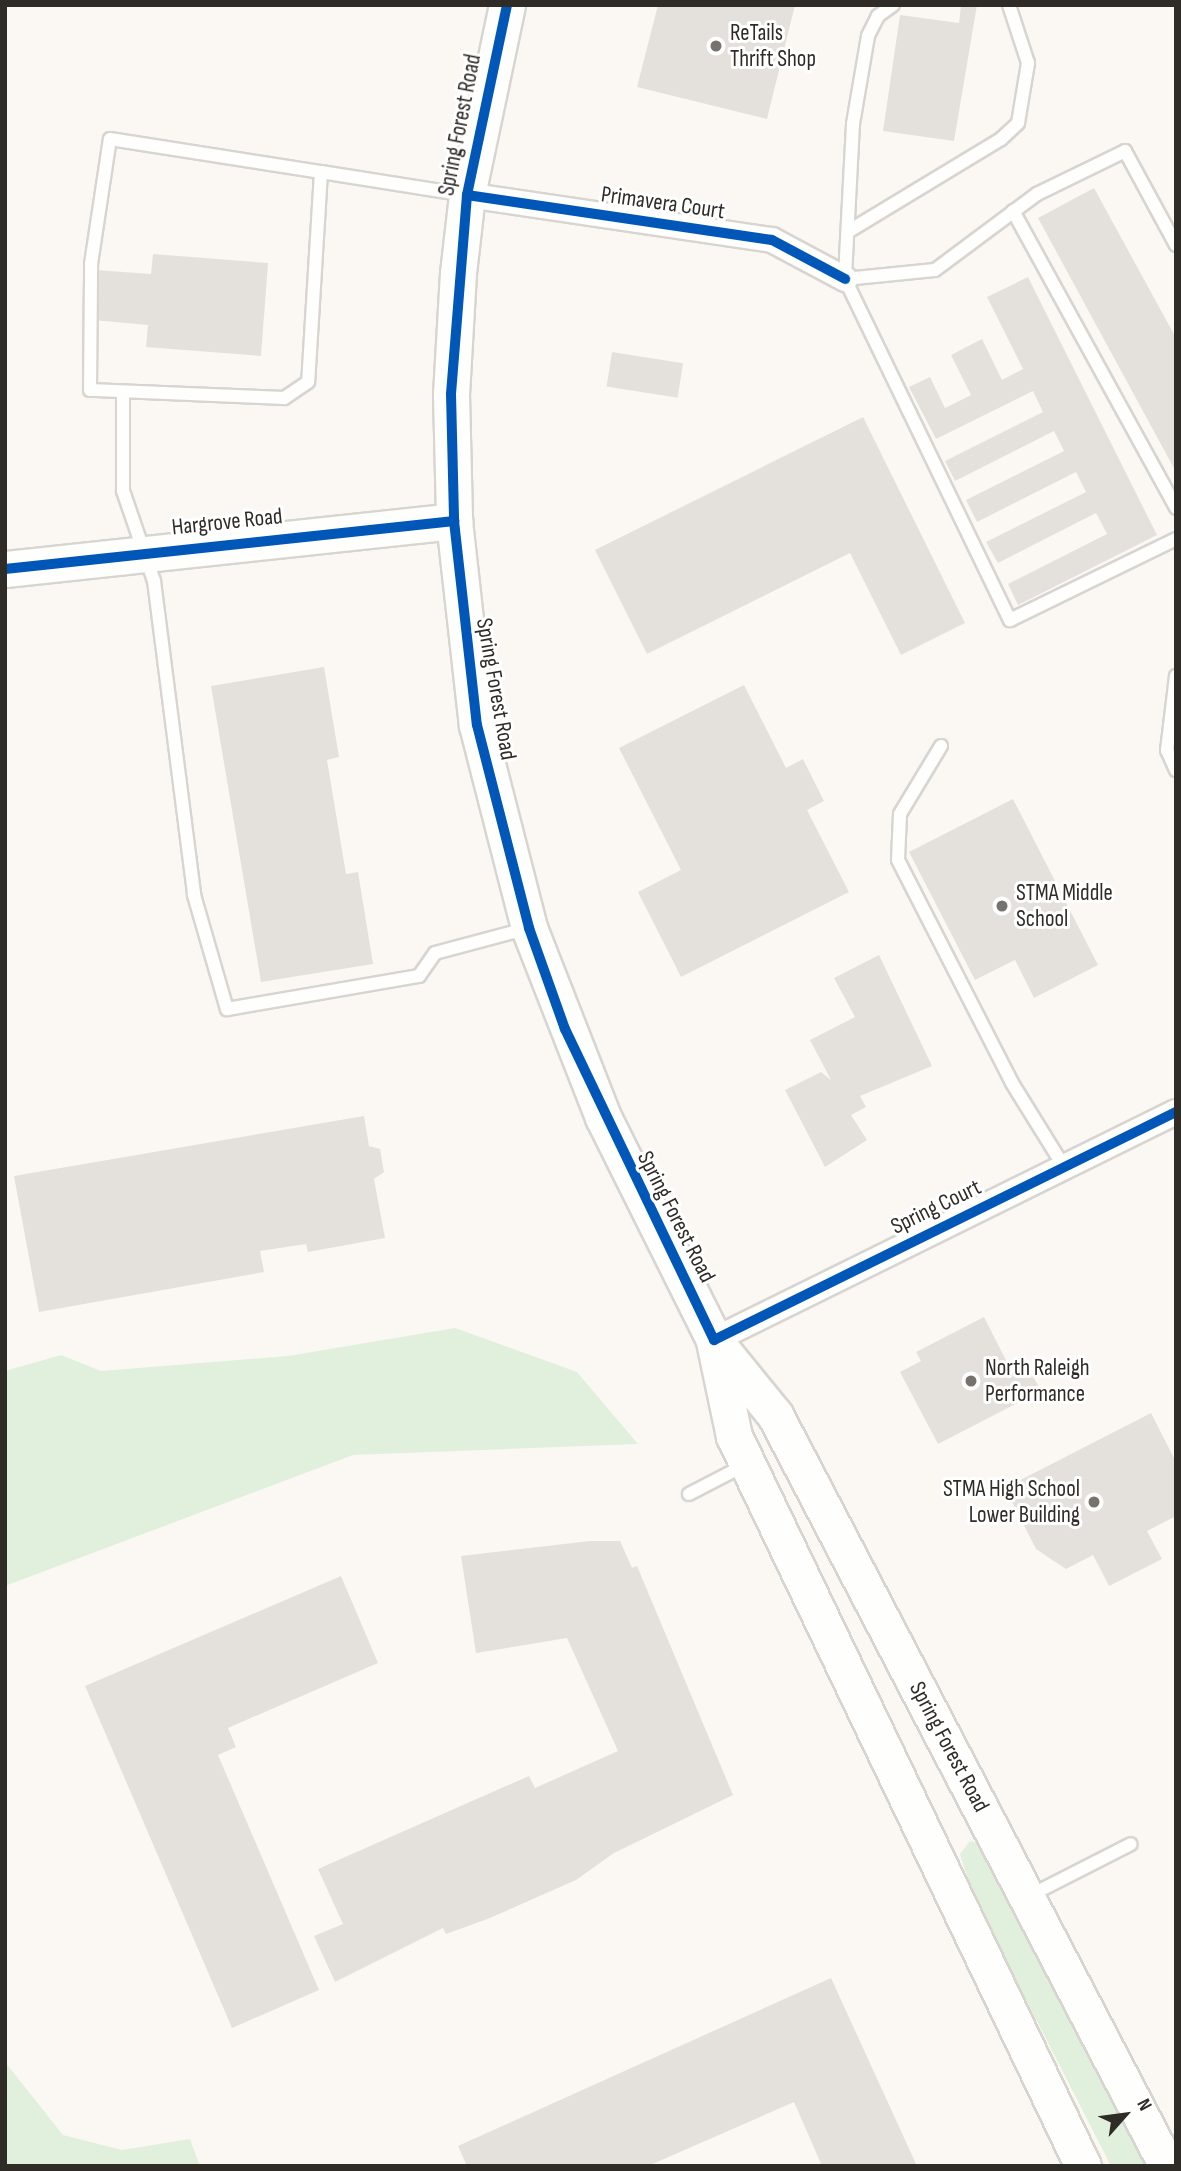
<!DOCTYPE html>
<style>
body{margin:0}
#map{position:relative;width:1181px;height:2171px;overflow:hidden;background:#fbf8f4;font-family:"Sofia Sans Condensed",sans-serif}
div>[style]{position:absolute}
.green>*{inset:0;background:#e1f0dd}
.building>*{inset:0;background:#e4e1dd;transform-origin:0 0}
.roads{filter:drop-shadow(2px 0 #d8d5d1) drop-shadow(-2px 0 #d8d5d1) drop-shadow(0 2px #d8d5d1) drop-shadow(0 -2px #d8d5d1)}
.lane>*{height:12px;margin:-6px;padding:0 6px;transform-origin:6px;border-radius:6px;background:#fefefd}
.street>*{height:24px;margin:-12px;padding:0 12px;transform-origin:12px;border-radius:12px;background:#fefefd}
.secondary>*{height:35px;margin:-17.5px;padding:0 17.5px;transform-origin:17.5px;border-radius:17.5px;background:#fefefd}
.cycleway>*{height:10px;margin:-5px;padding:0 5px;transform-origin:5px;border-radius:5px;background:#0057b8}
.dots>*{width:19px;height:19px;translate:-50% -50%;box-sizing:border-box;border:4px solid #fff;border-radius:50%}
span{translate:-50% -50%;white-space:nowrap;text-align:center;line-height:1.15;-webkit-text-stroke:6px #fff;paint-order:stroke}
.poi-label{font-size:23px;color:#2f2c27}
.left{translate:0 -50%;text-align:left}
.right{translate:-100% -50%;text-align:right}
.street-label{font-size:23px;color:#2f2c27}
.frame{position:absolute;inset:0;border:7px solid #2f2c27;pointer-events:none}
.north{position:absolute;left:1090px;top:2080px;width:70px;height:70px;-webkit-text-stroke:5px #fff;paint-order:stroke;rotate:62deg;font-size:19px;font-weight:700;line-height:28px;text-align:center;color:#2f2c27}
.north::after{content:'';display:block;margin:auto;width:24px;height:32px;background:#2f2c27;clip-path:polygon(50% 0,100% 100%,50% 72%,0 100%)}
</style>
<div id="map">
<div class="green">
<div style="clip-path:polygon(455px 1328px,577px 1372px,638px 1444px,353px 1455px,5px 1586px,5px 1371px,61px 1355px,101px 1371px,288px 1356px)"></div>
<div style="clip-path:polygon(970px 1841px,985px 1845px,1154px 2166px,1111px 2166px,973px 1896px,960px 1854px)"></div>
<div style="clip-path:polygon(5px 2062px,63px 2135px,122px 2150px,190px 2139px,200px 2166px,5px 2166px)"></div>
</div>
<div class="building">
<div style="clip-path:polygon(658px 5px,795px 5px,767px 119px,637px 87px)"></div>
<div style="clip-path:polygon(961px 5px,977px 5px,954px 141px,883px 131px,900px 15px,959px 23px)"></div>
<div style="clip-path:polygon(1094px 188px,1176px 338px,1176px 472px,1038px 218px)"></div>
<div style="clip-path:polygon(153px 254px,268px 263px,261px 356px,146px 347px,148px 325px,93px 320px,96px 270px,151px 274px)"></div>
<div style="clip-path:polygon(1028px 277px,1157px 535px,1018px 605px,1008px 584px,1107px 534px,1096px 513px,998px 563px,986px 542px,1086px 492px,1076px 472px,977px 522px,966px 500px,1064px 451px,1054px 431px,955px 481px,945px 461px,1043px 412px,1033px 391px,936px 439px,909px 387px,930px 377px,945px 408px,971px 395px,951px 355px,982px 339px,1002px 380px,1023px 369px,987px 297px)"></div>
<div style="left:612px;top:352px;width:72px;height:35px;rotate:9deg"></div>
<div style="clip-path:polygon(863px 417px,965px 623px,901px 655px,850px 553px,647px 654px,595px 550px)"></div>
<div style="clip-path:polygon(324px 667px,339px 757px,327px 760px,346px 874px,358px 872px,373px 964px,261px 982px,211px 686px)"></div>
<div style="clip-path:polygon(744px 685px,786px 768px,803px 759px,824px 801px,807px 810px,849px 892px,681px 977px,638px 892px,681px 870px,619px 748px)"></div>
<div style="clip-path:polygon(1013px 799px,1098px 965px,1034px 998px,1015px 960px,975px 980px,909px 852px)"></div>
<div style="clip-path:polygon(879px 955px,932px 1066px,860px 1096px,866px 1107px,851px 1115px,867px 1140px,825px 1167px,785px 1090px,821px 1072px,831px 1080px,810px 1040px,855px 1017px,834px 978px)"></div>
<div style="clip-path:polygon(364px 1116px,369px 1146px,380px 1149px,384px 1172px,374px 1179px,385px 1238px,308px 1252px,306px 1244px,260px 1251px,264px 1272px,39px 1312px,14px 1176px)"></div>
<div style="clip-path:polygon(984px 1317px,1012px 1372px,1027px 1365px,1041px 1391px,938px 1444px,900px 1372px,921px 1361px,916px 1352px)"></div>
<div style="clip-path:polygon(1151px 1413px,1176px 1462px,1176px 1516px,1147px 1531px,1162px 1559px,1109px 1586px,1093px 1555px,1066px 1569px,1036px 1549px,1005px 1488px)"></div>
<div style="clip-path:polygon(590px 1541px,620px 1541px,632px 1568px,637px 1566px,733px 1795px,614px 1853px,576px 1880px,490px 1918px,446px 1934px,443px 1928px,335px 1982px,314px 1936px,343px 1924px,318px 1869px,529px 1776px,535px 1788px,618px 1751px,567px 1638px,476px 1653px,461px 1556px)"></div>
<div style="clip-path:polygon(341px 1576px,378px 1663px,228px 1728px,236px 1747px,218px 1755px,319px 1990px,232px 2028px,85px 1686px)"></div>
<div style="clip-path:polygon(831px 1978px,917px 2166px,822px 2166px,794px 2102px,648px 2166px,467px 2166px,458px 2146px)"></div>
</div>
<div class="roads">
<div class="lane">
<div style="left:893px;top:5px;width:19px;rotate:144deg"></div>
<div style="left:878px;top:16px;width:22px;rotate:117deg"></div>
<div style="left:868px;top:36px;width:89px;rotate:99.7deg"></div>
<div style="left:853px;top:124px;width:155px;rotate:93deg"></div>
<div style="left:845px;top:279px;width:379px;rotate:64.2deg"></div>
<div style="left:1010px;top:620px;width:185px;rotate:-26deg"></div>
<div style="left:321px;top:172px;width:210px;rotate:93.5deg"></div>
<div style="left:308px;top:382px;width:29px;rotate:146deg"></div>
<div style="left:284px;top:398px;width:194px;rotate:-177.6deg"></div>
<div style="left:90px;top:390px;width:126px;rotate:-89.5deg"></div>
<div style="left:91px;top:264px;width:126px;rotate:-81.4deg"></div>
<div style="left:110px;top:139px;width:214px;rotate:8.9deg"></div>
<div style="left:321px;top:172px;width:147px;rotate:9deg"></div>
<div style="left:1013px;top:211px;width:339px;rotate:61.2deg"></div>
<div style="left:849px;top:231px;width:178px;rotate:-31.2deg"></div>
<div style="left:1001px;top:139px;width:23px;rotate:-43deg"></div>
<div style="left:1018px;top:123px;width:61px;rotate:-80.5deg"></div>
<div style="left:1028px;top:63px;width:61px;rotate:-108.1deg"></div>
<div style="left:845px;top:279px;width:90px;rotate:-5.7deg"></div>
<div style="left:935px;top:270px;width:127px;rotate:-36.7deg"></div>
<div style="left:1037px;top:194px;width:98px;rotate:-26deg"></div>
<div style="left:1125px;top:151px;width:107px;rotate:61.5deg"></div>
<div style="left:123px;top:393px;width:98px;rotate:90deg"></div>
<div style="left:123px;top:491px;width:95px;rotate:71deg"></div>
<div style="left:154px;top:581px;width:317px;rotate:82.7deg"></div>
<div style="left:194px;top:895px;width:119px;rotate:73.9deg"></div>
<div style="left:227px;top:1009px;width:195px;rotate:-9.8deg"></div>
<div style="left:419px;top:976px;width:28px;rotate:-55deg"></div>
<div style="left:435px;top:953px;width:97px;rotate:-14.9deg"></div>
<div style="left:1176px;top:676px;width:75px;rotate:96.9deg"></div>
<div style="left:1167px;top:750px;width:22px;rotate:66deg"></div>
<div style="left:941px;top:746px;width:79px;rotate:121.1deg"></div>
<div style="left:900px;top:814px;width:46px;rotate:92.5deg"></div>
<div style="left:898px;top:860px;width:250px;rotate:62.9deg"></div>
<div style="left:1012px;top:1083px;width:99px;rotate:58.2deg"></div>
<div style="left:689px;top:1494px;width:63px;rotate:-27.4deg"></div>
<div style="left:1029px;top:1896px;width:114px;rotate:-27deg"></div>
</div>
<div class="street">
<div style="left:467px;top:195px;width:308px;rotate:8.4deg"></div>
<div style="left:772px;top:240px;width:83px;rotate:28.1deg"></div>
<div style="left:714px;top:1340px;width:515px;rotate:-26.27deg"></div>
</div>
<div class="secondary">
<div style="left:507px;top:5px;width:194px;rotate:101.9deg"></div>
<div style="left:467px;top:195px;width:79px;rotate:96.6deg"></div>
<div style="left:458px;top:273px;width:121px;rotate:93.3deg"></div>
<div style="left:451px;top:394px;width:127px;rotate:88.6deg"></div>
<div style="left:454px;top:521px;width:205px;rotate:83.6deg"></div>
<div style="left:477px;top:725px;width:210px;rotate:75.6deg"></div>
<div style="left:529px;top:928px;width:203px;rotate:68.6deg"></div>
<div style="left:603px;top:1117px;width:249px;rotate:63.5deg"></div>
<div style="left:714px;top:1340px;width:97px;rotate:50.9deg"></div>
<div style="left:775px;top:1415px;width:847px;rotate:62.44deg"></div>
<div style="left:5px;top:569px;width:452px;rotate:-6.1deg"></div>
<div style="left:715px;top:1346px;width:92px;rotate:78.1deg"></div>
<div style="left:734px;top:1436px;width:809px;rotate:64.45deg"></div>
</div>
</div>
<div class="cycleway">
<div style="left:507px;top:5px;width:194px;rotate:101.9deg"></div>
<div style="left:467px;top:195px;width:200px;rotate:94.6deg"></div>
<div style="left:451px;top:394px;width:127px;rotate:88.6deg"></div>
<div style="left:454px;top:521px;width:205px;rotate:83.6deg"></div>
<div style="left:477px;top:725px;width:210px;rotate:75.6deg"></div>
<div style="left:529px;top:928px;width:107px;rotate:70.4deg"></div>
<div style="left:565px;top:1029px;width:345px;rotate:64.4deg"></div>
<div style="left:714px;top:1340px;width:515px;rotate:-26.27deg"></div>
<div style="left:467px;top:195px;width:308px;rotate:8.4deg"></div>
<div style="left:772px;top:240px;width:83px;rotate:28.1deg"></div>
<div style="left:5px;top:569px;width:452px;rotate:-6.1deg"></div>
</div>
<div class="dots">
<div style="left:716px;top:46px;background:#76736f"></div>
<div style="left:1002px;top:906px;background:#76736f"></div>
<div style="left:971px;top:1381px;background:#76736f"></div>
<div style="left:1094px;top:1502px;background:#76736f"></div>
</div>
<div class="poi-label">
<span class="left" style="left:730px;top:46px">ReTails<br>Thrift Shop</span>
<span class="left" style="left:1016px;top:906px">STMA Middle<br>School</span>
<span class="left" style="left:985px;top:1381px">North Raleigh<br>Performance</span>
<span class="right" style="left:1080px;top:1502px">STMA High School<br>Lower Building</span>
</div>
<div class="street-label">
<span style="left:460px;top:125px;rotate:-79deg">Spring Forest Road</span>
<span style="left:663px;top:203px;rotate:8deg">Primavera Court</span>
<span style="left:227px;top:522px;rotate:-6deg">Hargrove Road</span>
<span style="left:496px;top:689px;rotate:80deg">Spring Forest Road</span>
<span style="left:936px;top:1207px;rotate:-26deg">Spring Court</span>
<span style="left:676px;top:1217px;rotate:63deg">Spring Forest Road</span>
<span style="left:949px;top:1747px;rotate:62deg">Spring Forest Road</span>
</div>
<div class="frame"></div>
<div class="north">N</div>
</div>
